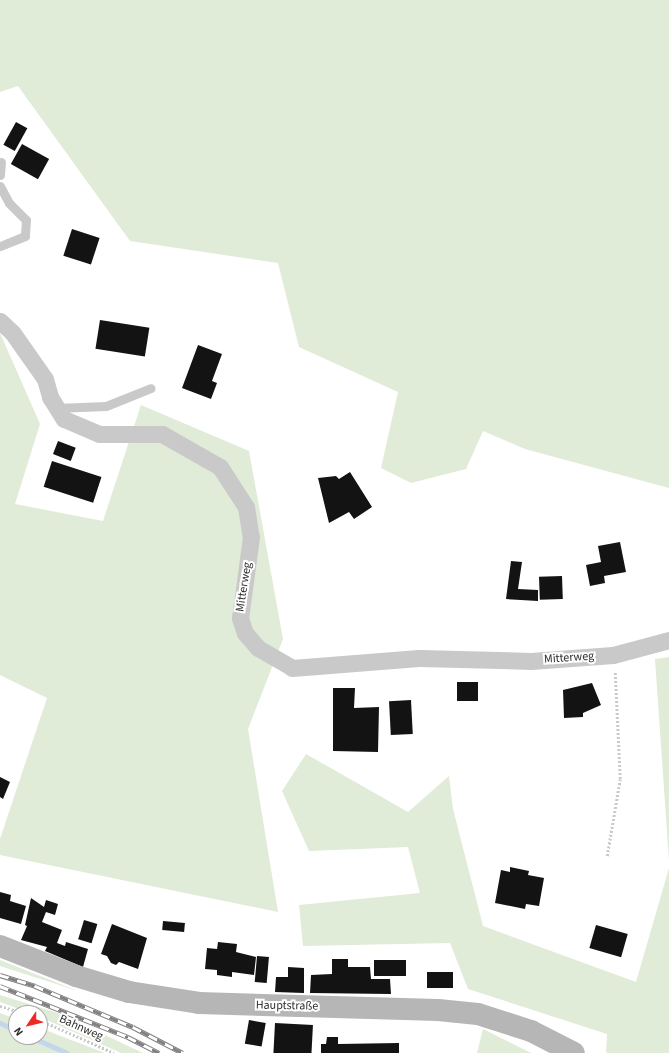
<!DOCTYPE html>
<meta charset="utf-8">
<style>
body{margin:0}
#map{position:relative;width:669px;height:1053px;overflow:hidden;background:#fff;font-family:"Source Sans 3",sans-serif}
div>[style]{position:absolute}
.green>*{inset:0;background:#e0ebd8}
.stream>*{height:5px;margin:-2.5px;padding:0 2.5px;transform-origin:2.5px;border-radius:2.5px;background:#c2d7ec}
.building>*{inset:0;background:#131313;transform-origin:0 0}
.path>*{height:2.5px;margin-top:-1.25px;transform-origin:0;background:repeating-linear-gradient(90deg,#c9c9c9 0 2px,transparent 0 4px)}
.lane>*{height:9px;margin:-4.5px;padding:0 4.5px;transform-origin:4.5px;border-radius:4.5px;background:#c9c9c9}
.street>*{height:17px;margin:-8.5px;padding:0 8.5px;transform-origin:8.5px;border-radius:8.5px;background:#c9c9c9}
.secondary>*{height:22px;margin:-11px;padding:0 11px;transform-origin:11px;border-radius:11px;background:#b6b6b6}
.rail>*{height:4.5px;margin-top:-2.25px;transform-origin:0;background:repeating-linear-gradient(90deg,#fff 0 9px,#818181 0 18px);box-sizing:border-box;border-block:1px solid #818181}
span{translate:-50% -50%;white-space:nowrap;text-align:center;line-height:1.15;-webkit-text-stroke:4px #fff;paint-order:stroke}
.street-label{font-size:12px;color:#2c2c2c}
.north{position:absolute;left:8px;top:1005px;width:40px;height:40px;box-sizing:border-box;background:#fff;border:1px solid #ababab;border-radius:50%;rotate:235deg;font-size:11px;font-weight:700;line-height:16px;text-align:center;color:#2c2c2c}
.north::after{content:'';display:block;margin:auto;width:14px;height:18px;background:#ef2821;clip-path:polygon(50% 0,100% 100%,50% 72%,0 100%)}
</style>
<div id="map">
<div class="green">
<div style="clip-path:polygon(0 0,669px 0,669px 488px,525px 449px,483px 431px,466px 469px,411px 483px,381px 468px,398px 392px,299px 347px,278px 263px,130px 241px,18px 86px,0 92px)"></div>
<div style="clip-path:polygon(0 333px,40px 424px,15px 504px,103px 521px,141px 405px,249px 451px,283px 639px,248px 729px,278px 912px,0 855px,0 839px,47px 698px,0 675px)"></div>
<div style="clip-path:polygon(669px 657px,669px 861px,655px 659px)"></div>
<div style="clip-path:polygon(306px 754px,408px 812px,449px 776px,453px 809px,483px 926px,636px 982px,669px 868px,669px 1053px,608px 1053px,606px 1052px,607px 1034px,468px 989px,450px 943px,303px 946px,299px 905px,420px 893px,408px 847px,309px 851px,282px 791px)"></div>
<div style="clip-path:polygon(0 960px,78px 991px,0 966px)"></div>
<div style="clip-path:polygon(0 995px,58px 1013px,143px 1053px,121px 1053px,40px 1017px,40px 1013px,30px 1013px,0 1002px)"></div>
<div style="clip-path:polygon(0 1013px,16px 1019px,16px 1037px,40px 1037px,40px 1028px,105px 1053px,0 1053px)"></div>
<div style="clip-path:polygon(483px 1029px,531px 1053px,477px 1053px)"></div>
</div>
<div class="stream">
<div style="left:0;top:1023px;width:17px;rotate:24deg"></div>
<div style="left:31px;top:1037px;width:39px;rotate:24deg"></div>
</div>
<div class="building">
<div style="left:16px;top:122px;width:13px;height:26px;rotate:29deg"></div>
<div style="left:22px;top:144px;width:31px;height:23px;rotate:29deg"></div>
<div style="left:72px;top:229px;width:29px;height:28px;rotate:18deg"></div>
<div style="left:100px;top:320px;width:50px;height:29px;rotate:9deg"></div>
<div style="clip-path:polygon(198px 345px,222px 354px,212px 381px,217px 383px,211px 399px,182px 388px)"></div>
<div style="left:58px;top:441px;width:19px;height:14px;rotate:21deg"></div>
<div style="left:52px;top:461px;width:52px;height:27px;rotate:18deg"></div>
<div style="clip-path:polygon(350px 472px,372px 507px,354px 519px,349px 512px,329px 523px,318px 478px,336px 476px,339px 479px)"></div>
<div style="clip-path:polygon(620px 542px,626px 572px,604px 576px,605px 583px,590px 586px,586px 565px,601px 562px,598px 546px)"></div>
<div style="clip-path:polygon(511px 561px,522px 562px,518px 589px,538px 590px,538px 601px,506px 599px)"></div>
<div style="left:562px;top:576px;width:23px;height:23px;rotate:88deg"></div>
<div style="left:457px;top:682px;width:21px;height:19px"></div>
<div style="clip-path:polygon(592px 683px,601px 705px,583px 713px,583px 717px,564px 718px,563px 690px)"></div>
<div style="clip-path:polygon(333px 688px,355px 688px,354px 708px,379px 707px,378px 752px,333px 751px)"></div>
<div style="left:411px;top:700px;width:34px;height:22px;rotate:87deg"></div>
<div style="clip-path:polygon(0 777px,10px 782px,3px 799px,0 797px)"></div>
<div style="clip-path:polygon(510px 867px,529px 871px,528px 875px,544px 878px,539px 906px,526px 904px,525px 909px,495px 903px,501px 870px,510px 872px)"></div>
<div style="clip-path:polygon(0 892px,11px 895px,10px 901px,26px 906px,21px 924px,0 918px)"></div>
<div style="clip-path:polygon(31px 898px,44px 907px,46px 900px,58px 904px,55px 915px,46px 912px,42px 922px,62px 930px,57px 943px,65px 946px,66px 942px,88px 949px,83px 967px,45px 951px,47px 947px,21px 940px,27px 926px,25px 925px)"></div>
<div style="left:84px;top:920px;width:14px;height:20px;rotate:17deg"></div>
<div style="left:163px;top:921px;width:22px;height:9px;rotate:5deg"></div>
<div style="clip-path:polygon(112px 924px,147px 938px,138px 969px,119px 962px,116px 965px,111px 963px,107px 956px,101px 954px)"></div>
<div style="left:596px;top:925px;width:33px;height:24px;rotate:16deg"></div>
<div style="clip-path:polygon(218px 942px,237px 944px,236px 952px,256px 957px,254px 975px,232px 972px,232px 977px,217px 975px,217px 970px,205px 969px,207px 948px,217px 949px)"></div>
<div style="left:257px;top:956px;width:12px;height:26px;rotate:5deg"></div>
<div style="clip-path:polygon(332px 959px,348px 959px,348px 967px,370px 967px,371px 979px,390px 979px,391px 994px,310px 993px,311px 975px,332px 974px)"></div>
<div style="left:374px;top:960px;width:32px;height:16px"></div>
<div style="clip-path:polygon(288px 967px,304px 968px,304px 993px,275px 992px,276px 977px,288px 977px)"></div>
<div style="left:453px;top:972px;width:16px;height:26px;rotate:90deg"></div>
<div style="left:249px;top:1020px;width:17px;height:24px;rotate:10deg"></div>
<div style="left:275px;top:1023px;width:38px;height:30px;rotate:3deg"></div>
<div style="clip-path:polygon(327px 1037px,338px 1037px,338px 1044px,399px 1043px,399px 1053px,321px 1053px,321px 1044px,326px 1044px)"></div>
</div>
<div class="path">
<div style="left:607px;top:856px;width:78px;rotate:-80.4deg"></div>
<div style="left:620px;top:779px;width:108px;rotate:-92.7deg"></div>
<div style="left:0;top:1006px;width:25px;rotate:16deg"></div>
<div style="left:40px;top:1020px;width:81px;rotate:24deg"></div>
</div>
<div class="lane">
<div style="left:0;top:175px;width:13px;rotate:-86deg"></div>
<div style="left:0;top:186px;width:19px;rotate:62deg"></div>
<div style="left:9px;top:203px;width:24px;rotate:45deg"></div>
<div style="left:26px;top:220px;width:16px;rotate:94deg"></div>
<div style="left:25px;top:236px;width:27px;rotate:158deg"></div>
<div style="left:56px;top:408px;width:50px;rotate:-2.3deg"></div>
<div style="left:106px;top:406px;width:48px;rotate:-21.8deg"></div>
</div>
<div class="street">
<div style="left:0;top:321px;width:16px;rotate:43deg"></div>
<div style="left:12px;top:332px;width:57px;rotate:54.9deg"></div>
<div style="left:45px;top:379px;width:19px;rotate:74deg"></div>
<div style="left:50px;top:397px;width:26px;rotate:58deg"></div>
<div style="left:64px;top:419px;width:38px;rotate:23deg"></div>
<div style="left:99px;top:434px;width:63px"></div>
<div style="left:162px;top:434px;width:67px;rotate:29.6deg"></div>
<div style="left:220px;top:467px;width:48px;rotate:57deg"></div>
<div style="left:246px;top:507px;width:30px;rotate:81deg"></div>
<div style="left:251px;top:537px;width:82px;rotate:97.7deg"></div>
<div style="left:240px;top:618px;width:16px;rotate:72deg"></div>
<div style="left:245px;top:633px;width:20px;rotate:49deg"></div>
<div style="left:258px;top:648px;width:39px;rotate:30deg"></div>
<div style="left:292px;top:668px;width:127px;rotate:-4.5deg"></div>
<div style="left:419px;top:658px;width:112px;rotate:1.5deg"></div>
<div style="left:531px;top:661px;width:82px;rotate:-4.2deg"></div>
<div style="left:613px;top:655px;width:58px;rotate:-15deg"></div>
</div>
<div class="secondary">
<div style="left:0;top:946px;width:82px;rotate:21.5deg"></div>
<div style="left:76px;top:976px;width:55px;rotate:16.8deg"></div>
<div style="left:129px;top:992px;width:71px;rotate:8.9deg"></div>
<div style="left:199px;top:1003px;width:239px;rotate:1.7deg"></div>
<div style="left:438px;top:1010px;width:40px;rotate:5.7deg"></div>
<div style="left:478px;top:1014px;width:56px;rotate:17.8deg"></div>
<div style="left:531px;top:1031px;width:48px;rotate:27.1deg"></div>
</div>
<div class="rail">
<div style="left:0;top:975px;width:37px;rotate:17deg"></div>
<div style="left:35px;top:986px;width:106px;rotate:22.7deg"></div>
<div style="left:133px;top:1027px;width:56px;rotate:27.5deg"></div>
<div style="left:0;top:986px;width:138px;rotate:21.7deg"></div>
<div style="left:128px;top:1037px;width:35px;rotate:27deg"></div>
</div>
<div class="street-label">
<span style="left:244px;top:587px;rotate:-81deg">Mitterweg</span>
<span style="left:569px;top:658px;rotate:-4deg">Mitterweg</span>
<span style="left:287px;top:1006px;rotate:1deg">Hauptstraße</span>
<span style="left:81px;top:1028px;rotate:24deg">Bahnweg</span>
</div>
<div class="north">N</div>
</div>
